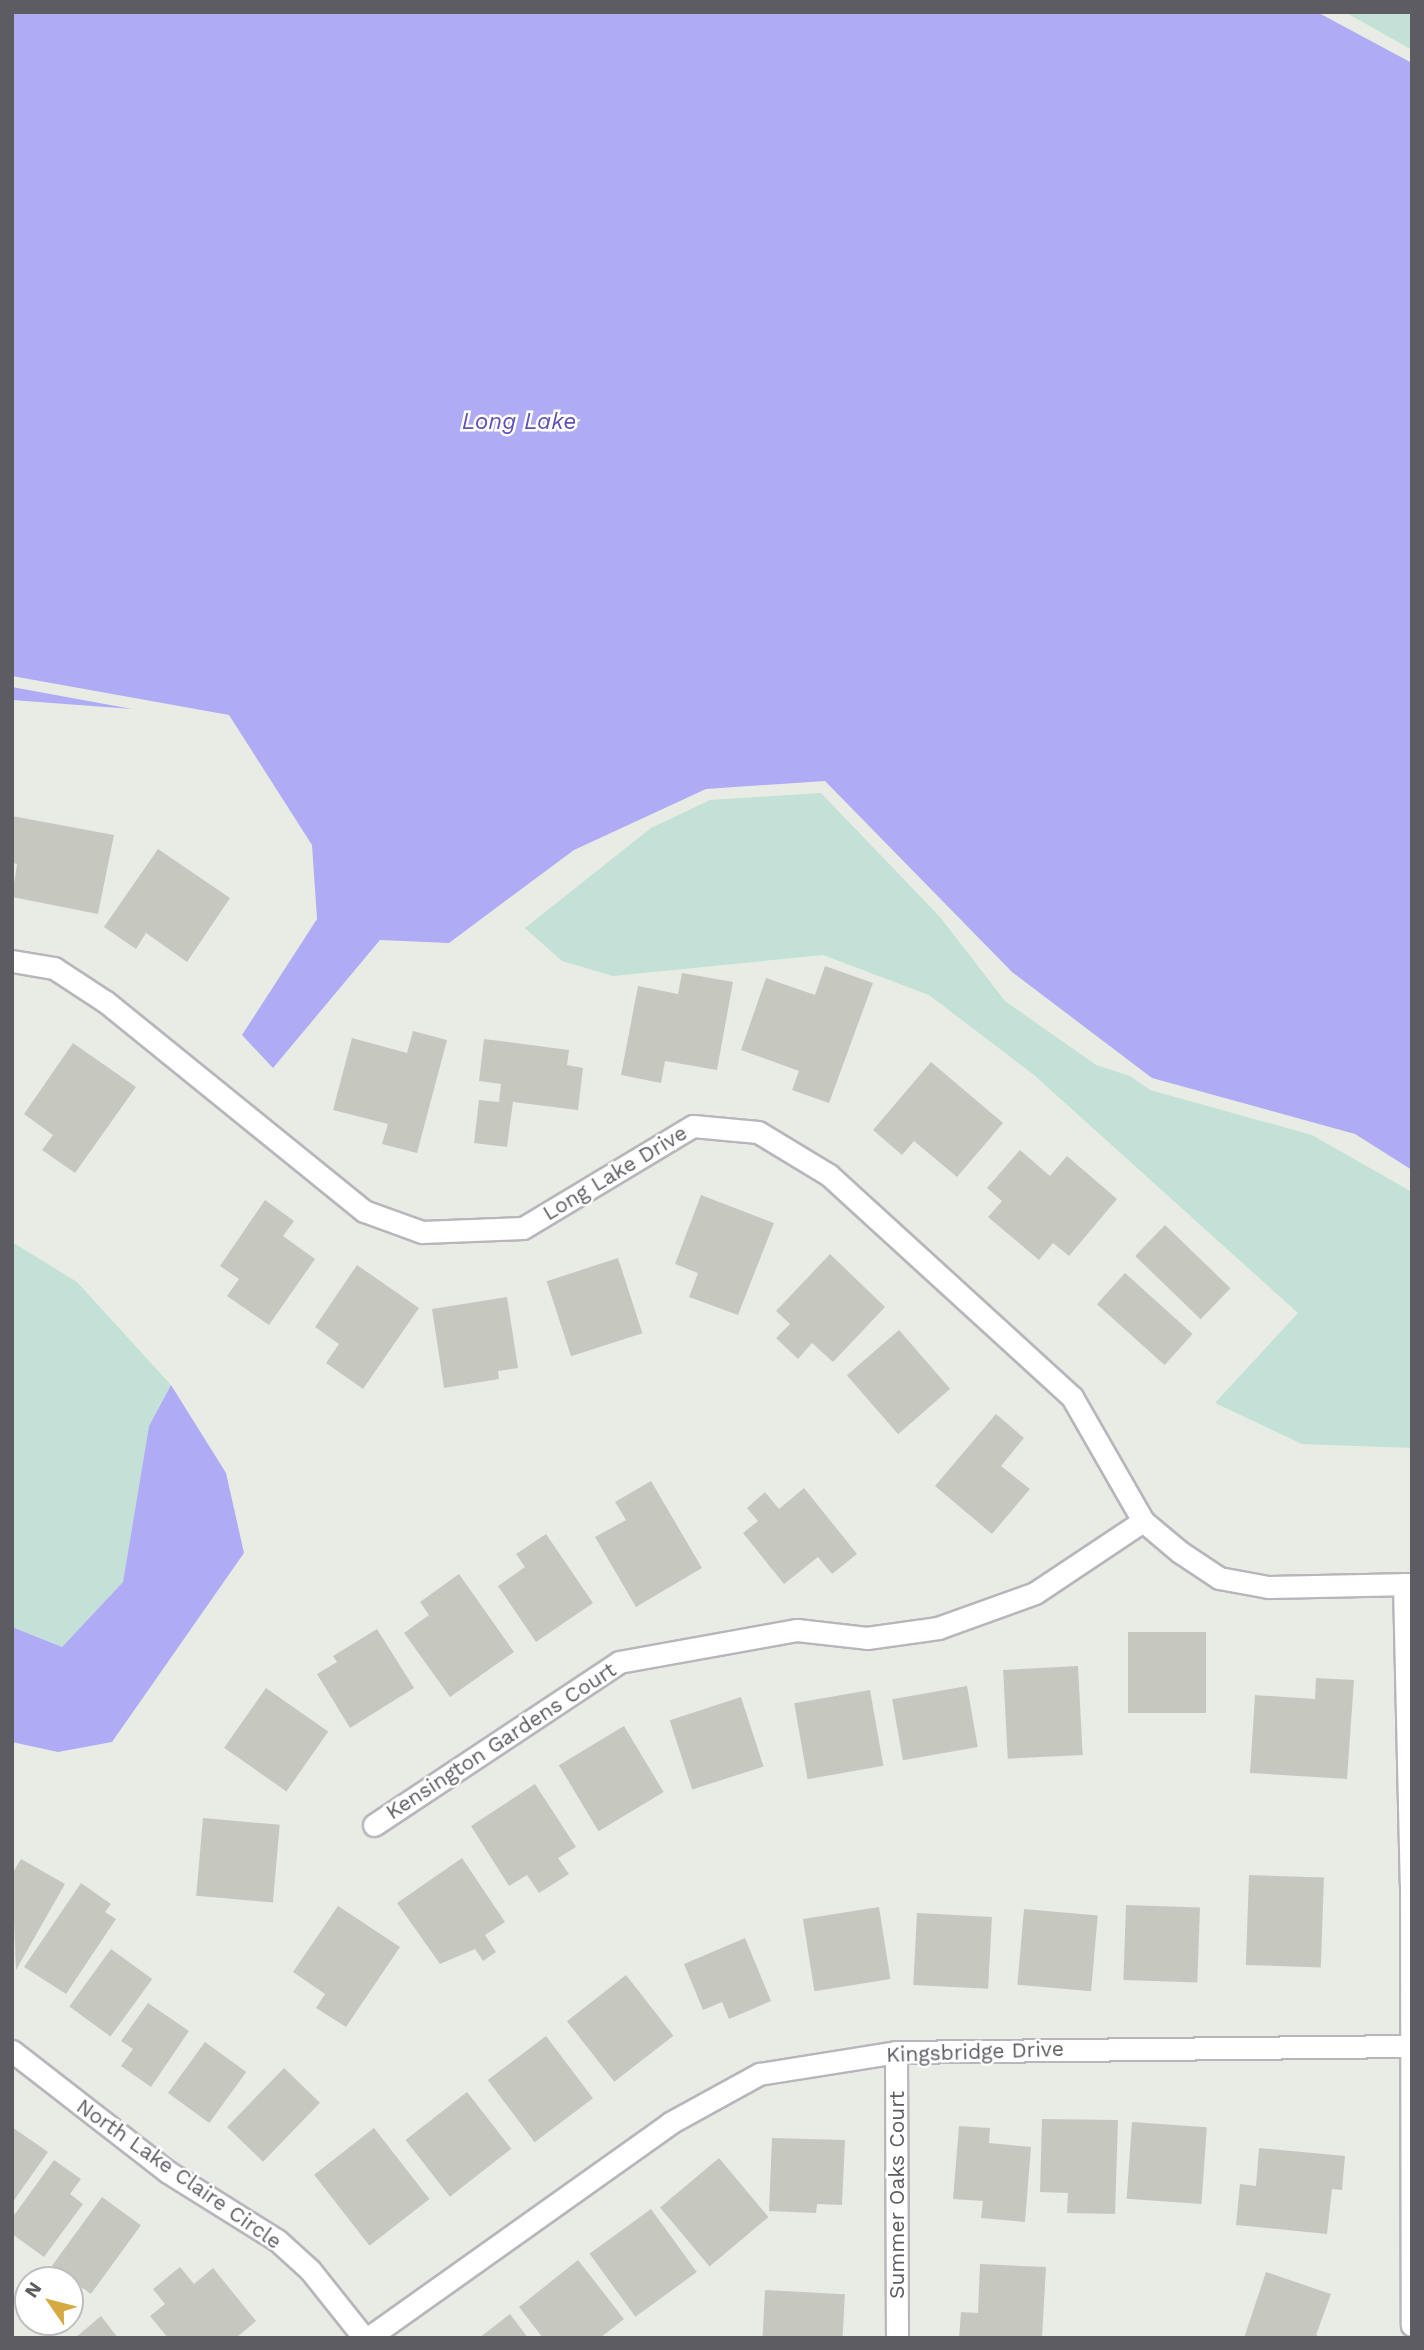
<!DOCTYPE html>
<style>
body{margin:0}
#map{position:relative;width:1424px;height:2350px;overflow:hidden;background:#e9ece4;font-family:"Work Sans",sans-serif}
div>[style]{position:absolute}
.green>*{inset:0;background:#c3e1d6}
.water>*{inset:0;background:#b0abf5}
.building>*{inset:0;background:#c6c8c0;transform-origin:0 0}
.roads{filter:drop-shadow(2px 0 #b8b6bc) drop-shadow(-2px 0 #b8b6bc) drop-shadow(0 2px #b8b6bc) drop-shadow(0 -2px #b8b6bc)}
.street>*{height:21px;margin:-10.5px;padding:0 10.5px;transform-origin:10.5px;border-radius:10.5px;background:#fff}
span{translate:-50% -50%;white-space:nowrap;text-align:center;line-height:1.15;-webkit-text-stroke:5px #fff;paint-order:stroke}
.street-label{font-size:21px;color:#5d5c62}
.water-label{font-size:23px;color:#5f51b5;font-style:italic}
.frame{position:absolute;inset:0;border:14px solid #5d5c62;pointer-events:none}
.north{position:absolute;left:14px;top:2266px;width:70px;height:70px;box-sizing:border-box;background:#fff;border:2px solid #bebec0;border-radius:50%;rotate:305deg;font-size:19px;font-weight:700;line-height:28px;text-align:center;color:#5d5c62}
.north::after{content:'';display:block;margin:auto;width:24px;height:32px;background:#d5aa41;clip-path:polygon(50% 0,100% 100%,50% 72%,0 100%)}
</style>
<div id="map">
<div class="green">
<div style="clip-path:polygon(1345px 12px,1412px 12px,1412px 50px)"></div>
<div style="clip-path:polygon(821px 793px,940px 917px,1005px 1001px,1096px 1065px,1130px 1076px,1150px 1090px,1312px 1135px,1412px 1192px,1412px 1448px,1302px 1444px,1215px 1403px,1298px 1313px,1034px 1075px,929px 995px,823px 955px,613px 976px,562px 961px,525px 928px,651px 828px,710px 800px)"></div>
<div style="clip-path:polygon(12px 1242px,77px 1282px,171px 1385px,149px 1426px,123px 1582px,62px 1647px,12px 1627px)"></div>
</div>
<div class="water">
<div style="clip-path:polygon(12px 12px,1317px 12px,1412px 63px,1412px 1170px,1355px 1134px,1152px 1078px,1012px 972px,825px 781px,706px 789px,574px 850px,449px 943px,380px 940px,273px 1068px,242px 1035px,317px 919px,312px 845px,229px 715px,12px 676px)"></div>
<div style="clip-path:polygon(12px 687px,132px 709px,12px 700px)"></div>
<div style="clip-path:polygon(171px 1385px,226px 1473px,244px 1553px,112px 1742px,58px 1752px,12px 1742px,12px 1627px,62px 1647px,123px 1582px,149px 1426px)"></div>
</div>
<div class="building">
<div style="clip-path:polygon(12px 816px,114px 835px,98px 914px,12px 897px,17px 864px,12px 863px)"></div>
<div style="clip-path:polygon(158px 849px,230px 898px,187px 962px,146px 933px,136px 949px,104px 927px)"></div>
<div style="clip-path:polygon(825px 966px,873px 983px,829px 1103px,792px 1090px,799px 1071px,741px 1050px,766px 978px,815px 995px)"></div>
<div style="clip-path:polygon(682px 973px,733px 982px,717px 1070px,665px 1061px,661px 1083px,621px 1075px,638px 986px,678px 994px)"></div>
<div style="clip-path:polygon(413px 1031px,447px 1040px,417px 1153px,382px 1144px,388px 1124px,333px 1110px,352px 1038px,407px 1053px)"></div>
<div style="clip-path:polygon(484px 1039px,569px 1050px,567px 1065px,583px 1068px,578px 1110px,513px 1102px,507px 1147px,474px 1143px,479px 1100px,499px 1102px,501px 1084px,479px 1081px)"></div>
<div style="clip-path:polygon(73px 1043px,136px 1087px,75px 1173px,42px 1150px,53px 1135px,24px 1114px)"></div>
<div style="clip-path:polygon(931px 1062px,1003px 1123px,957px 1177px,914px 1141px,902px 1155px,873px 1130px)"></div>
<div style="clip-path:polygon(1020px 1150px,1050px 1176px,1067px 1156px,1117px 1199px,1069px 1256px,1053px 1243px,1039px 1260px,988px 1217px,1002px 1201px,987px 1188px)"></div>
<div style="clip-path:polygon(701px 1195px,774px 1223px,738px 1315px,689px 1297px,698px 1273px,675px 1264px)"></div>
<div style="clip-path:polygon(265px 1200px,294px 1221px,283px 1236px,315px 1259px,269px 1325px,227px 1296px,239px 1279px,220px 1266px)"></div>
<div style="left:1165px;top:1225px;width:91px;height:43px;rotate:44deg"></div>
<div style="clip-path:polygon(830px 1254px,885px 1307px,833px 1362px,812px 1343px,798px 1359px,776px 1338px,790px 1324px,776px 1311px)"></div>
<div style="left:618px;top:1258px;width:79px;height:75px;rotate:72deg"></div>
<div style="clip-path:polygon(357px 1265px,419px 1308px,363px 1389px,326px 1363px,339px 1344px,315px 1327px)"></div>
<div style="left:1125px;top:1273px;width:91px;height:42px;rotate:42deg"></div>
<div style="clip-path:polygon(507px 1297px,518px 1368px,498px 1371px,499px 1379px,444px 1388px,432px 1309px)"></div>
<div style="left:899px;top:1330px;width:78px;height:69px;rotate:49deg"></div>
<div style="clip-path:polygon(996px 1414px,1024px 1438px,1001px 1466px,1030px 1489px,992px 1534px,935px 1486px)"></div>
<div style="clip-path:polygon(651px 1481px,702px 1568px,636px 1607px,595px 1537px,626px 1520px,615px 1502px)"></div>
<div style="clip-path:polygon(804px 1488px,857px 1554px,832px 1574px,818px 1557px,784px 1584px,743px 1533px,758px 1521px,747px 1508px,765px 1492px,779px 1509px)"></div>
<div style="clip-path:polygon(546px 1534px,593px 1603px,536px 1642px,498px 1586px,525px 1567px,516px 1554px)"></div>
<div style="clip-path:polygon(459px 1574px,514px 1652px,450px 1697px,404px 1633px,429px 1615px,420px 1602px)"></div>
<div style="clip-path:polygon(377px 1629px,414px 1688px,350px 1728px,317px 1674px,337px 1662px,333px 1656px)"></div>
<div style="left:1128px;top:1632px;width:78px;height:81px"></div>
<div style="left:1078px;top:1666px;width:89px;height:75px;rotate:87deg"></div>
<div style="clip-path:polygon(1316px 1678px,1354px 1680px,1347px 1779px,1250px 1773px,1255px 1695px,1315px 1699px)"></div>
<div style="left:967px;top:1686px;width:62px;height:76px;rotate:80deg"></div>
<div style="left:266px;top:1688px;width:76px;height:73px;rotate:35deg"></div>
<div style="left:870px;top:1690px;width:77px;height:77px;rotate:80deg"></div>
<div style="left:741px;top:1697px;width:73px;height:75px;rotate:72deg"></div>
<div style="left:624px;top:1726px;width:77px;height:76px;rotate:59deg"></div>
<div style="clip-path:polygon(535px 1784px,576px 1847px,558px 1858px,569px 1874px,539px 1893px,527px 1875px,509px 1886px,471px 1826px)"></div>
<div style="left:203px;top:1818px;width:77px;height:78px;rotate:5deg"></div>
<div style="clip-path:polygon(462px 1858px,505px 1922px,485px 1935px,496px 1952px,483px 1961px,475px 1949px,440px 1964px,397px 1903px)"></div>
<div style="clip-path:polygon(21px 1859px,65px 1884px,16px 1970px,12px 1874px)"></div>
<div style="left:1249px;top:1875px;width:75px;height:90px;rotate:2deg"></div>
<div style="clip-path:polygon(81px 1883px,111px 1904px,105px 1912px,116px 1919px,66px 1994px,24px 1967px)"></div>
<div style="left:1126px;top:1905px;width:74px;height:75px;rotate:2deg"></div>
<div style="clip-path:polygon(338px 1906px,400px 1947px,346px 2027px,316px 2008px,325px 1994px,293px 1972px)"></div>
<div style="left:879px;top:1907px;width:73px;height:77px;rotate:81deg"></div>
<div style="left:1024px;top:1909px;width:74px;height:76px;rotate:5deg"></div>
<div style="left:917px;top:1913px;width:75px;height:72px;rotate:3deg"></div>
<div style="clip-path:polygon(745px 1938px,771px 2001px,729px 2019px,722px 2002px,703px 2010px,684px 1964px)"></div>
<div style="left:111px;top:1949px;width:51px;height:71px;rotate:36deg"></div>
<div style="left:626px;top:1975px;width:77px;height:75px;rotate:52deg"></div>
<div style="clip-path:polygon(148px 2003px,189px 2031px,151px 2087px,121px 2066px,133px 2049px,121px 2041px)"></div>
<div style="left:546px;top:2036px;width:78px;height:73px;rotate:53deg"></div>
<div style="left:205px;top:2042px;width:51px;height:63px;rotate:36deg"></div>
<div style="left:284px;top:2068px;width:50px;height:82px;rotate:44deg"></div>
<div style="left:467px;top:2092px;width:72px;height:78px;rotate:52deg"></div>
<div style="clip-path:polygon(1042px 2119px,1118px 2120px,1115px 2214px,1067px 2213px,1068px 2193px,1040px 2192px)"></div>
<div style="left:1132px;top:2122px;width:75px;height:77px;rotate:4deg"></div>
<div style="clip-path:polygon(959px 2126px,990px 2128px,989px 2143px,1031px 2147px,1025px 2222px,981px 2218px,983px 2201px,953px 2199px)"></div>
<div style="clip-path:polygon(12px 2127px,48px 2152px,12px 2203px)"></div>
<div style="left:374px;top:2128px;width:90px;height:76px;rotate:52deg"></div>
<div style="clip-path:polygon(772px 2138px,845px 2140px,842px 2205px,817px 2204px,816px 2213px,769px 2211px)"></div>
<div style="clip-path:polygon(1259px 2148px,1345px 2156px,1342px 2190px,1332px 2189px,1327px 2234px,1236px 2225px,1240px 2184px,1256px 2186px)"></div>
<div style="left:719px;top:2158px;width:77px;height:77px;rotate:50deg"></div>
<div style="clip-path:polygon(54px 2160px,81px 2179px,70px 2194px,83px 2204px,44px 2257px,12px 2234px,12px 2218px)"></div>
<div style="left:102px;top:2197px;width:48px;height:85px;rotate:36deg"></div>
<div style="left:651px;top:2209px;width:78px;height:76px;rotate:54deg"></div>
<div style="clip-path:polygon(578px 2260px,624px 2319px,600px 2338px,543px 2338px,519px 2307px)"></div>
<div style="clip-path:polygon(980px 2264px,1046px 2267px,1042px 2338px,959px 2338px,961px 2312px,978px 2313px)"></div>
<div style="clip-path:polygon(180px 2267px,194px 2284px,213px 2268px,256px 2321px,236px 2338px,168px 2338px,150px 2316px,165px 2304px,153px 2289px)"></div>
<div style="clip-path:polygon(1266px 2272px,1331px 2294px,1316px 2335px,1322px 2338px,1244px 2338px)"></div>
<div style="left:765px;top:2290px;width:80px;height:48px;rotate:3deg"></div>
<div style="clip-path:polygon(510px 2314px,528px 2338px,479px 2338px)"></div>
<div style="clip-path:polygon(101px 2316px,118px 2338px,75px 2338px)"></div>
</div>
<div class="roads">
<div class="street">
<div style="left:12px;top:961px;width:43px;rotate:9.5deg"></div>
<div style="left:54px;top:968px;width:62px;rotate:33.2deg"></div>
<div style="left:106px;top:1002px;width:332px;rotate:39deg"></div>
<div style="left:364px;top:1211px;width:62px;rotate:19.9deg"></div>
<div style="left:422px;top:1232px;width:101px;rotate:-2.3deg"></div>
<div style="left:523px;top:1228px;width:198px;rotate:-31deg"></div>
<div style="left:693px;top:1126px;width:65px;rotate:5.3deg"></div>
<div style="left:758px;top:1132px;width:83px;rotate:31.2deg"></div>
<div style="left:829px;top:1175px;width:329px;rotate:42.4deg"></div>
<div style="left:1072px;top:1397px;width:143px;rotate:60.2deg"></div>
<div style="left:1143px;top:1521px;width:48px;rotate:40deg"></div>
<div style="left:1180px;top:1552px;width:47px;rotate:33.7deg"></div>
<div style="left:1219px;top:1578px;width:50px;rotate:10.4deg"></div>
<div style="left:1268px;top:1587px;width:144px;rotate:-1.2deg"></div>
<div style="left:1404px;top:1584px;width:300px;rotate:88.7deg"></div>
<div style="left:1411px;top:1884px;width:441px;rotate:89.9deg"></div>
<div style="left:374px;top:1825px;width:294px;rotate:-33.6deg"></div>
<div style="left:619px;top:1662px;width:181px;rotate:-10.2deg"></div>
<div style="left:797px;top:1630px;width:70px;rotate:6.5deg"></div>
<div style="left:867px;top:1638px;width:72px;rotate:-8deg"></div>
<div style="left:938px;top:1628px;width:103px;rotate:-19.8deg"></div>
<div style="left:1035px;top:1593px;width:130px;rotate:-33.7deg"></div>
<div style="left:12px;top:2051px;width:197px;rotate:37.8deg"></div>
<div style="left:168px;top:2172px;width:128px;rotate:32deg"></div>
<div style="left:277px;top:2240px;width:45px;rotate:42.3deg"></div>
<div style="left:310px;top:2270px;width:87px;rotate:51.5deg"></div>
<div style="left:896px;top:2052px;width:286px;rotate:89.8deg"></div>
<div style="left:368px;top:2338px;width:371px;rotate:-35.4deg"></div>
<div style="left:670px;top:2123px;width:102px;rotate:-28.8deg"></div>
<div style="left:759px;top:2074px;width:139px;rotate:-9.1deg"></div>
<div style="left:896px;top:2052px;width:516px;rotate:-0.67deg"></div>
</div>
</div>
<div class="street-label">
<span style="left:615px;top:1173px;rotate:-31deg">Long Lake Drive</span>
<span style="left:501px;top:1741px;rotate:-33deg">Kensington Gardens Court</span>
<span style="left:975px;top:2052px;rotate:-2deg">Kingsbridge Drive</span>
<span style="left:179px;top:2174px;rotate:35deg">North Lake Claire Circle</span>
<span style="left:897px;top:2195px;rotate:-90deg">Summer Oaks Court</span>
</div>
<div class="water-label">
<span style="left:519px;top:422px">Long Lake</span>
</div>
<div class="frame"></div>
<div class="north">N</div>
</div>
